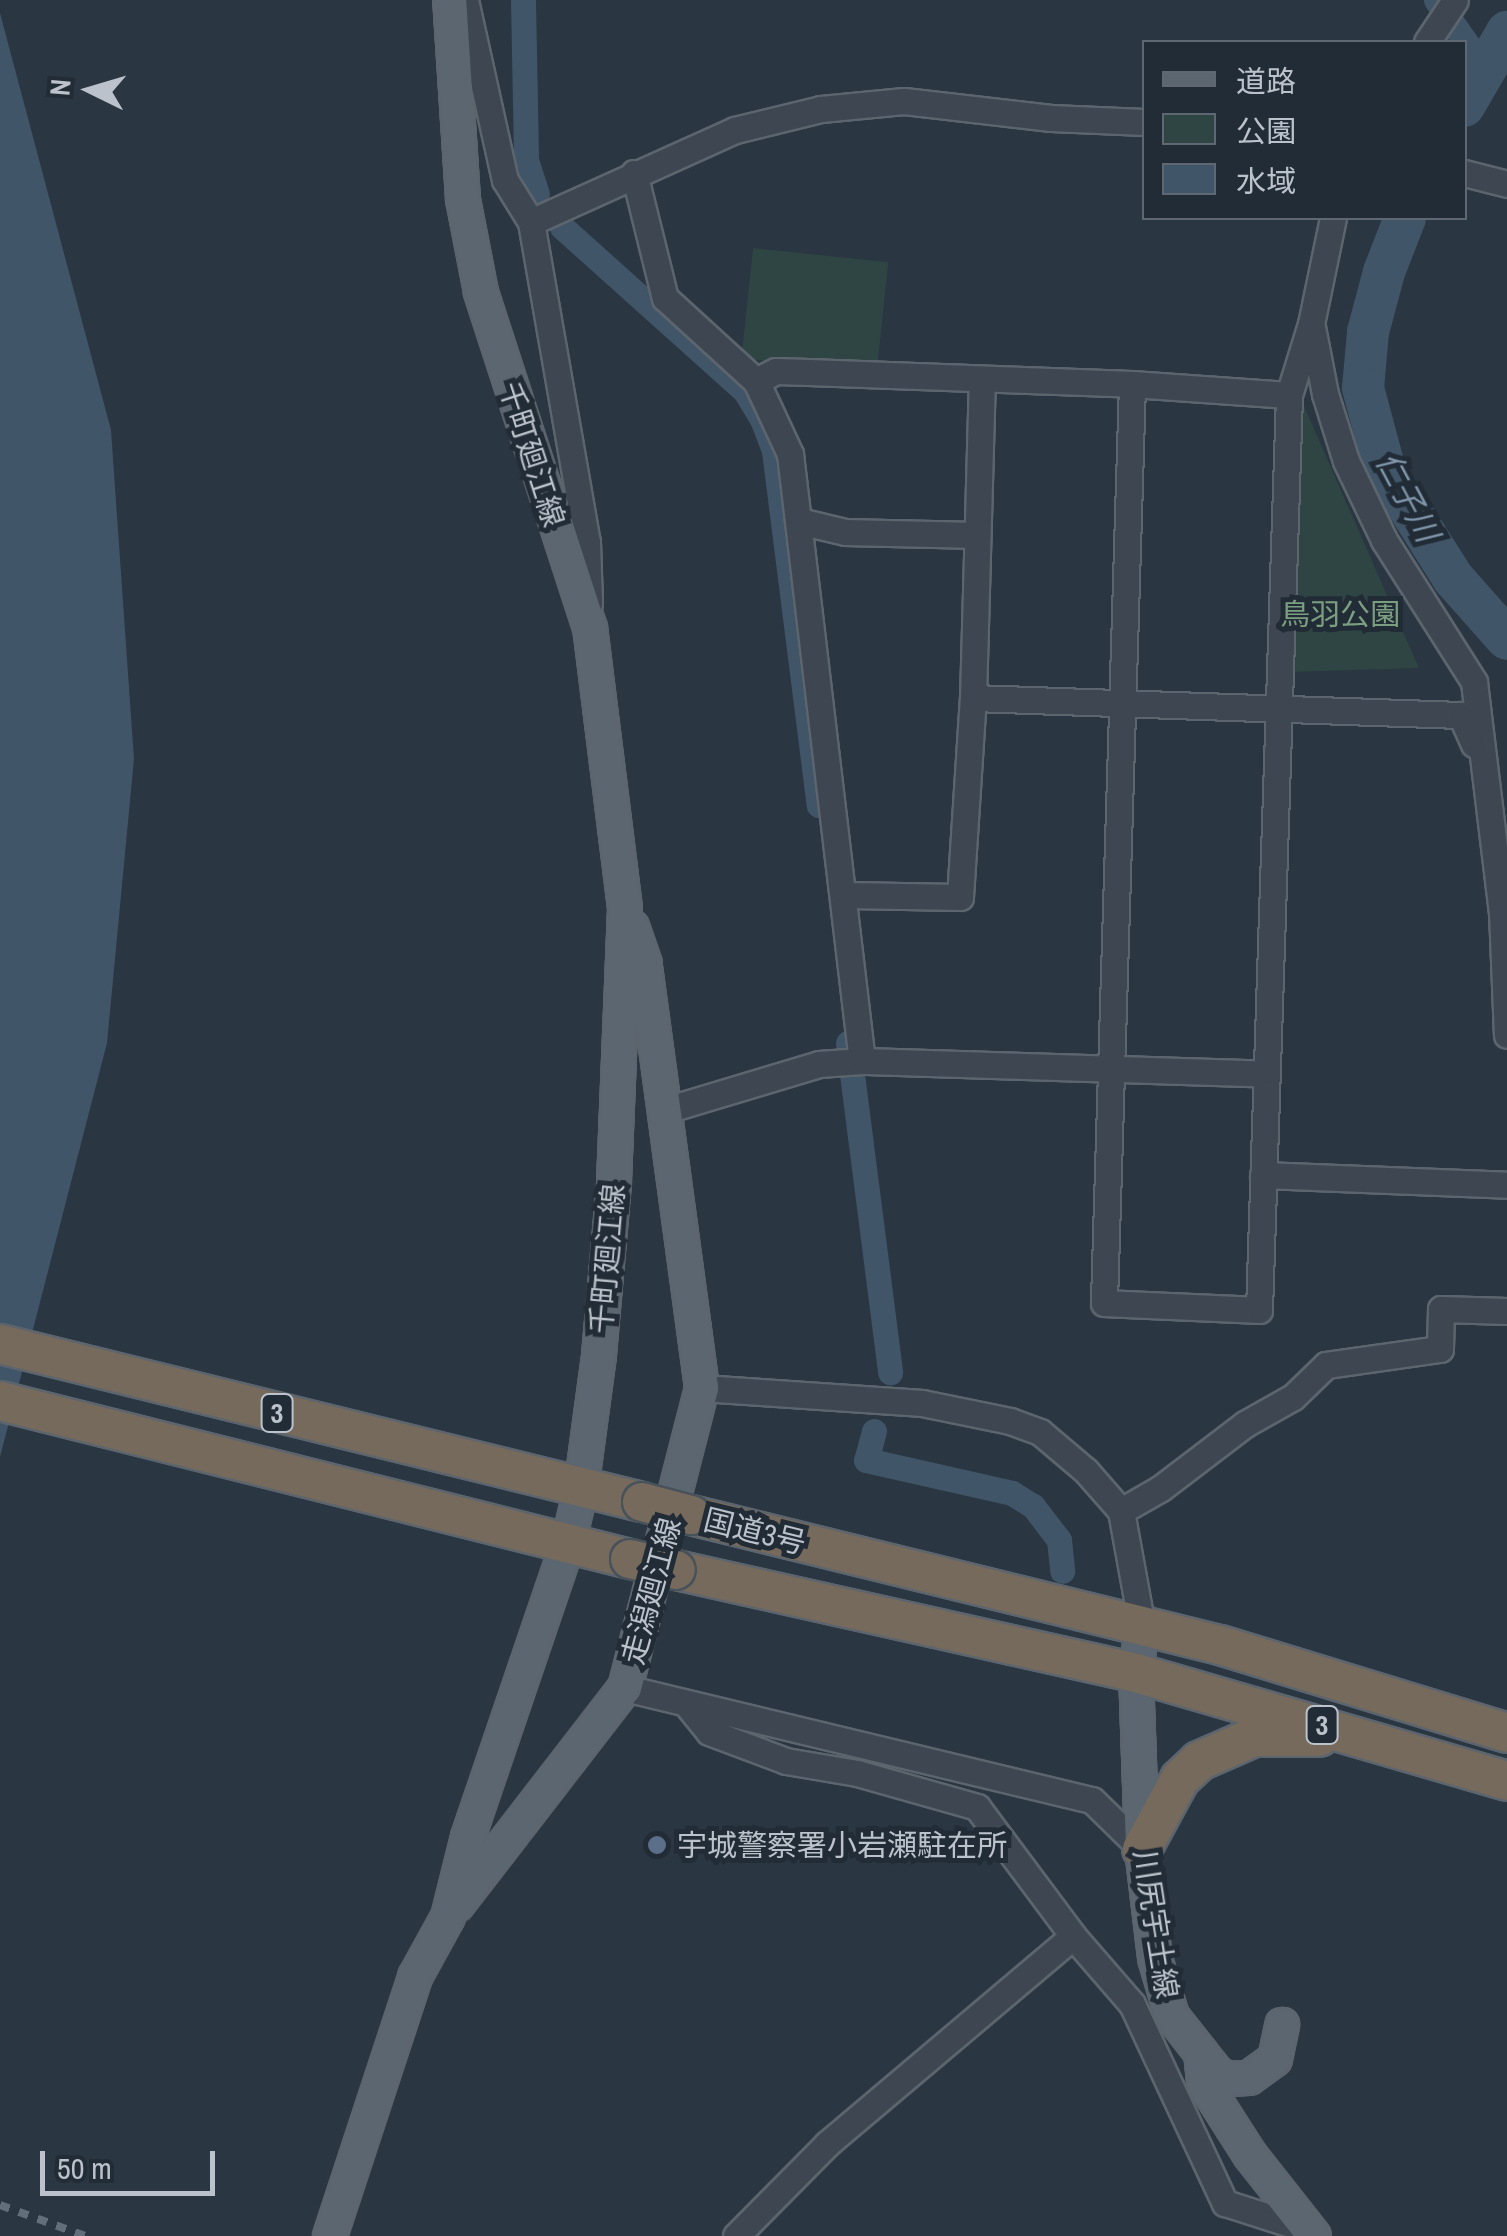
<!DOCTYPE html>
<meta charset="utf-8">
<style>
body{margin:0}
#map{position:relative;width:1507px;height:2236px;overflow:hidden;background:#2a3641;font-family:"Archivo Narrow","Noto Sans JP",sans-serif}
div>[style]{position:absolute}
.green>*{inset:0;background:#2f4544;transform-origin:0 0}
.water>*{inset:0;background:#415568}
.canal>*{height:25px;margin:-12.5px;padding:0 12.5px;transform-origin:12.5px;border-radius:12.5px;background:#415568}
.river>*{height:42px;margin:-21px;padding:0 21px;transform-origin:21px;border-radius:21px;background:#415568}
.roads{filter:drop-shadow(2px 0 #5c656e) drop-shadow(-2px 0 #5c656e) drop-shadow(0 2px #5c656e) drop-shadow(0 -2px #5c656e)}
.minor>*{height:25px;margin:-12.5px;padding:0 12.5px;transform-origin:12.5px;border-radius:12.5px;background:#3e4751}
.major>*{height:32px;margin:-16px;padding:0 16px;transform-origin:16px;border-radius:16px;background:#5c6671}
.highway>*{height:38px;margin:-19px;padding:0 19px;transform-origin:19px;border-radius:19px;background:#766a5c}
.rail>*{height:8px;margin-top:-4px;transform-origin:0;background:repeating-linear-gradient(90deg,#626e79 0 10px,transparent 0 20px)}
.bridges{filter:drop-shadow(2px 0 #48525b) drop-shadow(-2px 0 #48525b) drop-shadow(0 2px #48525b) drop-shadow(0 -2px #48525b)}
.highway-bridge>*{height:38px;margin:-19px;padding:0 19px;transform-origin:19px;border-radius:19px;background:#766a5c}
.dots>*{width:28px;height:28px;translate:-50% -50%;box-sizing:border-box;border:5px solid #222c36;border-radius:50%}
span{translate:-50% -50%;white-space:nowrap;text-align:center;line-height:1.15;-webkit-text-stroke:10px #222c36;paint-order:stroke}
.shield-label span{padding:2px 8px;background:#222c36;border:2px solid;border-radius:8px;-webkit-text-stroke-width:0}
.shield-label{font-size:28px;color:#bbc2cb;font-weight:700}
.street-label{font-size:30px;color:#bbc2cb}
.park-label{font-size:30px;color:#7b9e81}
.poi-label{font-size:30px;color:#bbc2cb}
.left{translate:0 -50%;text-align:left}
.water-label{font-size:32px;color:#7f95aa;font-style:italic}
.legend{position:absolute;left:1142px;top:40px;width:325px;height:180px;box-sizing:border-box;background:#222c36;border:2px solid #5f6872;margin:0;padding:12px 18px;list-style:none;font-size:30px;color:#bbc2cb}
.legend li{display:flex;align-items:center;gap:20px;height:50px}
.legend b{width:50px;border:2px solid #5f6872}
.north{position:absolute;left:40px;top:40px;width:100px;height:100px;-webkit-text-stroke:8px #222c36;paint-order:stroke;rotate:275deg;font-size:28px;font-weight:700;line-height:40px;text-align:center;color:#bbc2cb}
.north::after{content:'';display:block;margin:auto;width:35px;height:45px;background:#bbc2cb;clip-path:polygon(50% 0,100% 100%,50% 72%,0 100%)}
.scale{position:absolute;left:40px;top:2151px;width:175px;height:45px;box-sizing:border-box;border:5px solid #bbc2cb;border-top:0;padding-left:12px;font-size:30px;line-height:35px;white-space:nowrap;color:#bbc2cb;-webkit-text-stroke:8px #222c36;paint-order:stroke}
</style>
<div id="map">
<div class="green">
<div style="left:753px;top:248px;width:136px;height:111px;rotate:6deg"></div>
<div style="clip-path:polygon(1297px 390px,1419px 668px,1286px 672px)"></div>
</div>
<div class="water">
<div style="clip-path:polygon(0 13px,111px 430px,134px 759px,107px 1043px,0 1457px)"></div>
</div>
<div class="canal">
<div style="left:523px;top:0;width:160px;rotate:88.9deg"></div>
<div style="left:526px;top:160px;width:35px;rotate:72deg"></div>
<div style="left:1436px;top:0;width:83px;rotate:54.8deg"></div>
<div style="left:562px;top:227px;width:246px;rotate:41.9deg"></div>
<div style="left:745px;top:391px;width:33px;rotate:59deg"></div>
<div style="left:762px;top:419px;width:34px;rotate:69deg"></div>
<div style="left:774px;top:451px;width:357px;rotate:82.8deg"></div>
<div style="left:848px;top:1043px;width:332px;rotate:82.7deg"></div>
<div style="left:874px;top:1431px;width:30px;rotate:105deg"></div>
<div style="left:866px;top:1460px;width:150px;rotate:12.7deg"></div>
<div style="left:1012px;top:1493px;width:25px;rotate:32deg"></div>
<div style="left:1033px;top:1506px;width:43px;rotate:52.6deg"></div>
<div style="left:1059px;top:1540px;width:31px;rotate:84deg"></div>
</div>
<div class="river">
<div style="left:1464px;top:106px;width:86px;rotate:-59.8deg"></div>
<div style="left:1405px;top:218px;width:58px;rotate:111.3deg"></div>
<div style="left:1384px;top:272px;width:62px;rotate:104.9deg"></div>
<div style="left:1368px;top:332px;width:56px;rotate:95.1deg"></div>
<div style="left:1363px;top:388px;width:85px;rotate:75deg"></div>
<div style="left:1385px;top:470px;width:128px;rotate:57.8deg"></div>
<div style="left:1453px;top:578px;width:81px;rotate:48.5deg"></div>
</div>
<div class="roads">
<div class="minor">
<div style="left:465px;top:0;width:184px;rotate:77.5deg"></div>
<div style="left:505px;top:180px;width:49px;rotate:58.2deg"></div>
<div style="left:531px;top:222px;width:325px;rotate:80.1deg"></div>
<div style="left:587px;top:542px;width:61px;rotate:88.1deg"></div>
<div style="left:1427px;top:42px;width:50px;rotate:-56.3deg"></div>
<div style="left:634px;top:173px;width:129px;rotate:76.1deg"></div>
<div style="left:665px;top:298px;width:123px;rotate:42.4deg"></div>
<div style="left:756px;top:381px;width:81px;rotate:65deg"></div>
<div style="left:790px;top:454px;width:611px;rotate:83.24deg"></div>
<div style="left:1464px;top:173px;width:44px;rotate:14.3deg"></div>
<div style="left:531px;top:222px;width:224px;rotate:-24.3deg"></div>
<div style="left:735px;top:130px;width:89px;rotate:-13.7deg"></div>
<div style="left:821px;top:109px;width:83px;rotate:-5.5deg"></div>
<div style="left:904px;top:101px;width:148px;rotate:6.6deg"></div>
<div style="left:1051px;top:118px;width:93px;rotate:2.5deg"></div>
<div style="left:1312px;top:327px;width:68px;rotate:79deg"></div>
<div style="left:1325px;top:394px;width:70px;rotate:72.6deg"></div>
<div style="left:1346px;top:461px;width:88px;rotate:64.3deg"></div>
<div style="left:1384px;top:540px;width:168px;rotate:57.6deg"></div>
<div style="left:1474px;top:682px;width:232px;rotate:83.1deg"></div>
<div style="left:1502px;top:912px;width:123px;rotate:87.7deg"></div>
<div style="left:756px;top:381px;width:22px;rotate:-27deg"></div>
<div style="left:776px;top:371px;width:32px;rotate:2deg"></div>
<div style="left:808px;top:372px;width:324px;rotate:2.1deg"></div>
<div style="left:1132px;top:384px;width:157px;rotate:4deg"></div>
<div style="left:1132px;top:384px;width:919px;rotate:91.75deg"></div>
<div style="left:1104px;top:1303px;width:155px;rotate:2.6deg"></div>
<div style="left:1259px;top:1310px;width:915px;rotate:-88.12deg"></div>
<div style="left:1289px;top:395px;width:74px;rotate:-72.8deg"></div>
<div style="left:1311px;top:324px;width:108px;rotate:-78.3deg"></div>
<div style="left:799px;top:521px;width:47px;rotate:13.4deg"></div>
<div style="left:845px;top:532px;width:132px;rotate:1.3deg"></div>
<div style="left:973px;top:698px;width:488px;rotate:2deg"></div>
<div style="left:1461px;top:715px;width:32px;rotate:66deg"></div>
<div style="left:846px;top:895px;width:114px;rotate:1deg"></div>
<div style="left:960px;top:897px;width:199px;rotate:-86.3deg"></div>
<div style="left:973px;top:698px;width:319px;rotate:-88.4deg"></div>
<div style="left:666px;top:1110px;width:160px;rotate:-16.7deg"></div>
<div style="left:819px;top:1064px;width:43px;rotate:-4deg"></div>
<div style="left:862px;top:1061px;width:403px;rotate:1.8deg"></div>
<div style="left:1263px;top:1175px;width:244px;rotate:2.3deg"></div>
<div style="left:702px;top:1388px;width:221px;rotate:3.9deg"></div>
<div style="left:922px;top:1403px;width:90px;rotate:11.6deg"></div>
<div style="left:1010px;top:1421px;width:32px;rotate:20deg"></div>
<div style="left:1040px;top:1432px;width:60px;rotate:40.3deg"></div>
<div style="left:1086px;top:1471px;width:53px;rotate:48.8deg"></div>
<div style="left:1121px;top:1511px;width:118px;rotate:79.7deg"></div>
<div style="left:1121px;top:1511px;width:46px;rotate:-29.9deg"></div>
<div style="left:1161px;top:1488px;width:106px;rotate:-37.3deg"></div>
<div style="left:1245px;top:1424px;width:55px;rotate:-29.4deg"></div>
<div style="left:1293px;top:1397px;width:46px;rotate:-44.1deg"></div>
<div style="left:1326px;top:1365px;width:115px;rotate:-8deg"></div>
<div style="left:1440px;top:1349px;width:40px;rotate:-88.6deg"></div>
<div style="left:1441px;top:1309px;width:66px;rotate:1.7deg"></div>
<div style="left:625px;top:1688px;width:480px;rotate:13.5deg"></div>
<div style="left:1092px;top:1800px;width:70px;rotate:44.4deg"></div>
<div style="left:688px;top:1706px;width:33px;rotate:51deg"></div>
<div style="left:709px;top:1732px;width:82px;rotate:20.6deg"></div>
<div style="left:786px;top:1761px;width:72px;rotate:9.6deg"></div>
<div style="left:857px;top:1773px;width:125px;rotate:15.8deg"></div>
<div style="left:977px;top:1807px;width:161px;rotate:53.3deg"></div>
<div style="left:1073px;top:1936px;width:90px;rotate:49.1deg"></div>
<div style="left:1132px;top:2004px;width:220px;rotate:65deg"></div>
<div style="left:1225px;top:2203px;width:88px;rotate:17.8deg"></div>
<div style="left:736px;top:2236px;width:129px;rotate:-45.3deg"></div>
<div style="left:827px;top:2144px;width:322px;rotate:-40.2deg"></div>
</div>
<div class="major">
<div style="left:1142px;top:1627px;width:46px;rotate:97.4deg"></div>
<div style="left:1136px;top:1673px;width:176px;rotate:88deg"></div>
<div style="left:1142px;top:1849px;width:110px;rotate:83.2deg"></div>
<div style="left:1155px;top:1958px;width:60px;rotate:73.7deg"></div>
<div style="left:1172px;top:2016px;width:47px;rotate:51.9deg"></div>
<div style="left:1201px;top:2053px;width:30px;rotate:84deg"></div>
<div style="left:1204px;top:2083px;width:85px;rotate:57.4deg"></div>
<div style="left:1250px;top:2155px;width:103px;rotate:51.7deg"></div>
<div style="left:457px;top:1905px;width:274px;rotate:-52.3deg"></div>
<div style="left:625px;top:1688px;width:310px;rotate:-75.6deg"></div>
<div style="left:702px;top:1388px;width:428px;rotate:-97.7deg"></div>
<div style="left:645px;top:964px;width:39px;rotate:-109deg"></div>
<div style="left:1201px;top:2053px;width:27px;rotate:51deg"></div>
<div style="left:1218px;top:2074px;width:12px;rotate:24deg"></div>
<div style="left:1229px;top:2079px;width:20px;rotate:-3deg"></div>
<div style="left:1249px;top:2078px;width:32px;rotate:-36deg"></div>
<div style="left:1275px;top:2059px;width:35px;rotate:-78deg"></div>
<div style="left:330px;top:2236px;width:273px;rotate:-71.8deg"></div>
<div style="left:415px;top:1977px;width:68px;rotate:-61.2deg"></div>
<div style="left:448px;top:1917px;width:82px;rotate:-76deg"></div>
<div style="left:468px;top:1837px;width:310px;rotate:-71.2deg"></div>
<div style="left:568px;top:1544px;width:57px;rotate:-76.7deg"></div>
<div style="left:581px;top:1489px;width:135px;rotate:-82.3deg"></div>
<div style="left:599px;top:1355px;width:174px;rotate:-85deg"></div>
<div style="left:614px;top:1182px;width:274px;rotate:-87.7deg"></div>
<div style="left:625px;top:908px;width:282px;rotate:-97.1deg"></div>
<div style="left:590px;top:628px;width:353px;rotate:-108deg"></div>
<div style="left:481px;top:292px;width:95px;rotate:-101deg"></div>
<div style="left:463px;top:199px;width:199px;rotate:-93.7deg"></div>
</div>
<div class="highway">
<div style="left:0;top:1344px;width:661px;rotate:13.83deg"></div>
<div style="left:0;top:1401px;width:650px;rotate:14.08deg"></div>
<div style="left:691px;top:1515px;width:545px;rotate:13.81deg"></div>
<div style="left:1220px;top:1645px;width:300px;rotate:17deg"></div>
<div style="left:676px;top:1570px;width:471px;rotate:12.6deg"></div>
<div style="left:1136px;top:1673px;width:386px;rotate:16.2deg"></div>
<div style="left:1142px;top:1849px;width:80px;rotate:-61.5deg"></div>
<div style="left:1180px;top:1779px;width:26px;rotate:-43deg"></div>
<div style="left:1199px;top:1761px;width:60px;rotate:-23.6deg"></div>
<div style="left:1254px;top:1737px;width:65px"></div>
</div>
</div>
<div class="rail">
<div style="left:0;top:2205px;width:90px;rotate:20deg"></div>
</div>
<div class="bridges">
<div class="highway-bridge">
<div style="left:642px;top:1502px;width:51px;rotate:14.9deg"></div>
<div style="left:630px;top:1559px;width:47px;rotate:13.4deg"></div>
</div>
</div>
<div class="dots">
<div style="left:657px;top:1845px;background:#5c6f8a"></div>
</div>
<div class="shield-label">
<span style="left:277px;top:1413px">3</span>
<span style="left:1322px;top:1725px">3</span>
</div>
<div class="street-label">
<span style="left:532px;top:454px;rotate:72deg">千町廻江線</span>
<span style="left:607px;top:1259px;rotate:-85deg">千町廻江線</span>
<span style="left:755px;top:1531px;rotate:14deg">国道3号</span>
<span style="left:651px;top:1591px;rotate:-75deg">走潟廻江線</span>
<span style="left:1156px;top:1924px;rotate:81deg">川尻宇土線</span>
</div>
<div class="park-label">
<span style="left:1340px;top:614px">鳥羽公園</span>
</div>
<div class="poi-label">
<span class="left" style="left:677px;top:1845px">宇城警察署小岩瀬駐在所</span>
</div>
<div class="water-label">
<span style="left:1407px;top:497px;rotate:62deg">仁子川</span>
</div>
<ul class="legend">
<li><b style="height:12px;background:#5c6671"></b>道路</li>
<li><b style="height:28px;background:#2f4544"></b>公園</li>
<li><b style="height:28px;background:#415568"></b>水域</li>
</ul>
<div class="north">N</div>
<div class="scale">50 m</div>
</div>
